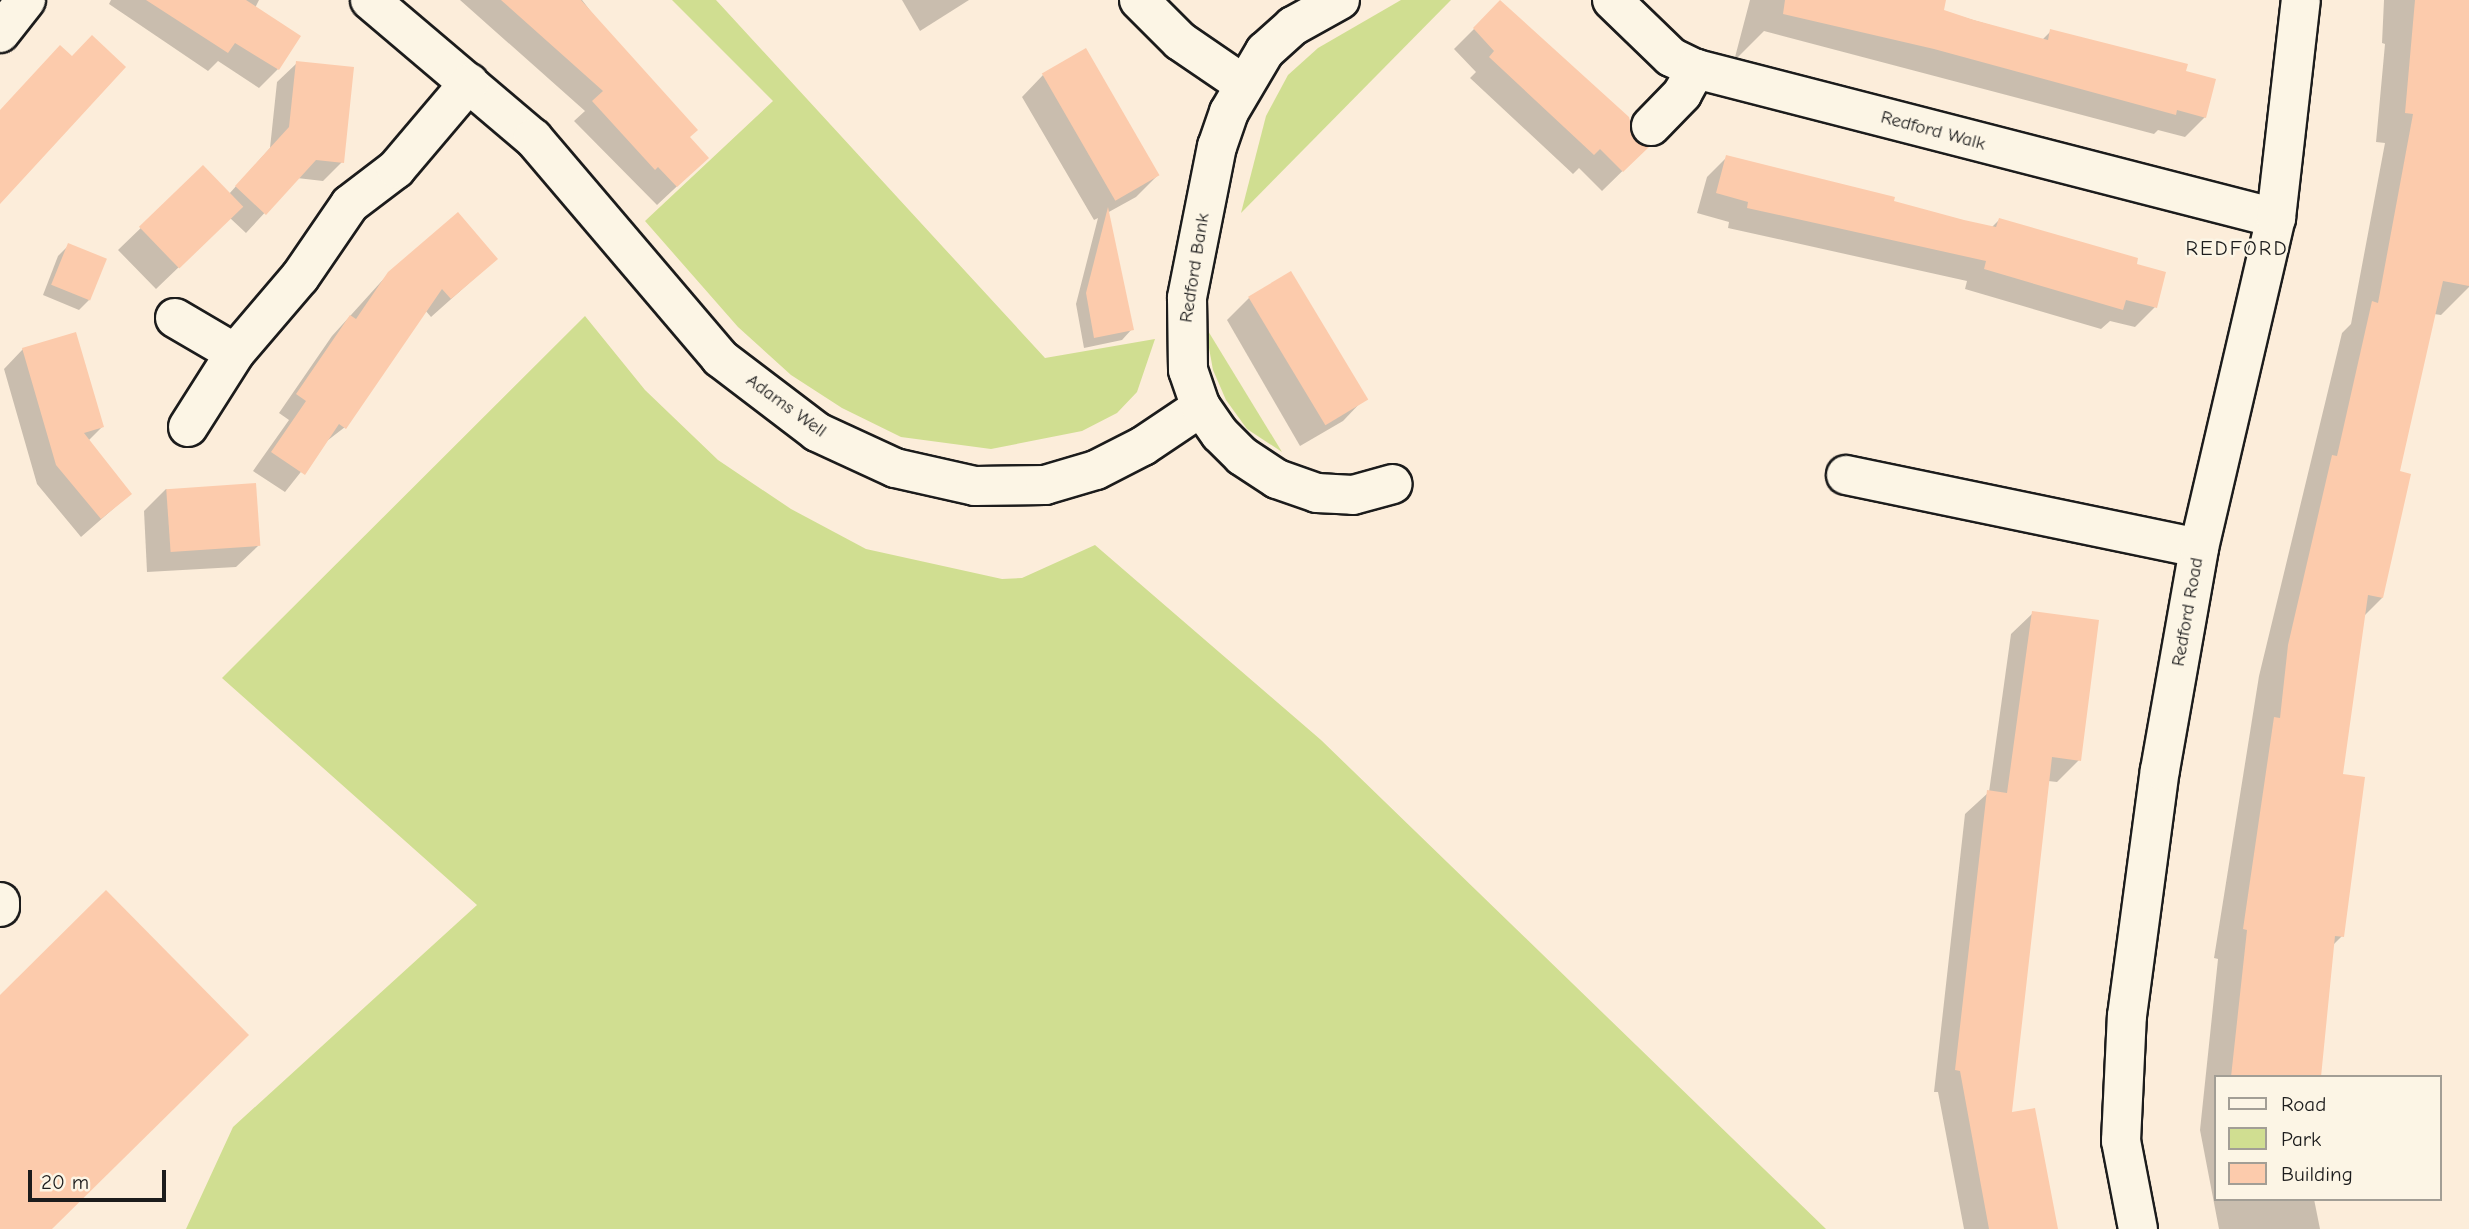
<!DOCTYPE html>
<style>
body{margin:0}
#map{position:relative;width:2469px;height:1229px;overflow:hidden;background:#fcedda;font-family:"Comic Neue",sans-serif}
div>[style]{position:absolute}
.green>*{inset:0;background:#d0de91}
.shadow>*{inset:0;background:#0003}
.building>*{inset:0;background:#fccbac;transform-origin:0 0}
.roads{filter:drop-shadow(2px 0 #1c1c1c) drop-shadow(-2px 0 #1c1c1c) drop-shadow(0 2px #1c1c1c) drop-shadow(0 -2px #1c1c1c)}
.minor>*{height:38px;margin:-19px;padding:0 19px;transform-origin:19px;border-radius:19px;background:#fcf5e5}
.major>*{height:38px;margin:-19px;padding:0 19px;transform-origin:19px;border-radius:19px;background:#fcf5e5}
span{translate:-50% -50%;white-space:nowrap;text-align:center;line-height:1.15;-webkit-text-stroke:5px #fcf5e5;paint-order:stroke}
.street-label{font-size:19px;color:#1c1c1c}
.neighbourhood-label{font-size:21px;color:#1c1c1c;letter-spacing:2px}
.legend{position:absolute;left:2214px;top:1075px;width:228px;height:126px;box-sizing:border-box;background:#fcf5e5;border:2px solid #a29e95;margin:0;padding:9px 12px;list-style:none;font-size:21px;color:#1c1c1c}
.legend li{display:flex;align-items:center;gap:14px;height:35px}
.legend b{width:35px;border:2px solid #a29e95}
.scale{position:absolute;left:28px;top:1170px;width:138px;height:32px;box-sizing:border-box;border:4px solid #1c1c1c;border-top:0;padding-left:9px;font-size:21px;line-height:24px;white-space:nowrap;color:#1c1c1c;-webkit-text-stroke:5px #fcf5e5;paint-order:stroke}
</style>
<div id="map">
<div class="green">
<div style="clip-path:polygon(672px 0,716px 0,1045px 358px,1155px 339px,1137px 392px,1117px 413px,1082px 431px,991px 449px,901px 437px,842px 408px,791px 375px,738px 327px,645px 221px,773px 101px)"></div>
<div style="clip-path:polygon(1401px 0,1451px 0,1241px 213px,1266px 116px,1288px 75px,1318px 48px)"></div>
<div style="clip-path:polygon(585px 316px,645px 390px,718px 460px,791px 509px,866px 549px,1002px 579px,1022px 578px,1095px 545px,1321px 740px,1826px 1229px,186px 1229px,233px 1127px,477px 905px,222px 678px)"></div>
<div style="clip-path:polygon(1205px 326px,1282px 452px,1247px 429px,1226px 400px,1213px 370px)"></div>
</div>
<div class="shadow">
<div style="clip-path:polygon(111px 0,259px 0,255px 8px,278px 69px,259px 88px,218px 61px,208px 71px,109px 4px)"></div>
<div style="clip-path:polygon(460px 0,582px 0,688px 137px,688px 176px,657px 205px,574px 121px,585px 111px)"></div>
<div style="clip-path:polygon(902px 0,969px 0,920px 31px)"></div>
<div style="clip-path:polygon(1750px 0,1942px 0,1942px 11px,2042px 40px,2051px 31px,2184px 72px,2205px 117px,2185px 137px,2158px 130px,2154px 134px,1764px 31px,1734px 61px)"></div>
<div style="clip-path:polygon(2384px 0,2469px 0,2469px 287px,2441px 315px,2434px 314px,2398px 473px,2382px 598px,2363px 617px,2341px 775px,2342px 936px,2332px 946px,2319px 1077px,2215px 1077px,2215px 1199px,2314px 1199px,2320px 1229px,2219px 1229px,2200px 1130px,2218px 959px,2214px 958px,2259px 676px,2342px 333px,2351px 324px,2385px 143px,2376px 142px,2385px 44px,2382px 43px)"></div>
<div style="clip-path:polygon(1501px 2px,1634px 142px,1646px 148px,1602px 191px,1579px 168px,1573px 174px,1470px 78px,1476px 72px,1454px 49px)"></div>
<div style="clip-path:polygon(297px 63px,342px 162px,323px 181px,297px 178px,246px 233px,230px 218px,156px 289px,118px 250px,203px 168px,229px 194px,270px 148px,277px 82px)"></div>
<div style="clip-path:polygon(1043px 75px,1158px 175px,1136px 197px,1107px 213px,1132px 329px,1122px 340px,1084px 348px,1076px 304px,1098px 218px,1094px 220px,1022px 97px)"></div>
<div style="clip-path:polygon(1727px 157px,1991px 228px,1999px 220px,2155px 307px,2135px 327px,2110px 321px,2101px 329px,1965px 289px,1967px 281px,1728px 228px,1729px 222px,1697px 213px,1707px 177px)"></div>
<div style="clip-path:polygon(69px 245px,90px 299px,79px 310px,43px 295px,58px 256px)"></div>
<div style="clip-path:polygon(496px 259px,431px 317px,425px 310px,345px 427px,323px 444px,285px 492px,253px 471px,289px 420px,279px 413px,332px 336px,389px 273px)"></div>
<div style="clip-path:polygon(1290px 273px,1364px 399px,1343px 421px,1300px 446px,1227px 320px,1249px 298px)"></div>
<div style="clip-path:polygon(23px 349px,102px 427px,88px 441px,130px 494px,81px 537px,37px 484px,4px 369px)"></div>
<div style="clip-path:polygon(166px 489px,258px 546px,236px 567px,147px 572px,144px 511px)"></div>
<div style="clip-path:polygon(2033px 613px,2079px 760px,2057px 782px,2048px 781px,2010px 1114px,2056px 1229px,1964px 1229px,1938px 1092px,1934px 1092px,1965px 814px,1989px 792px,2011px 634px)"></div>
</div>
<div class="building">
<div style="clip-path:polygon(146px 0,246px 0,301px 36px,279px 70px,235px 43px,228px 53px)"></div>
<div style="clip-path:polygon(501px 0,581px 0,698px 130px,690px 137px,709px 158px,677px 187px,658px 167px,655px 170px,592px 101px,603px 91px)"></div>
<div style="clip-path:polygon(1500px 0,1629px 117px,1635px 141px,1649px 147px,1623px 172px,1600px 149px,1594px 155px,1489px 57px,1494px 51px,1473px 28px)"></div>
<div style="clip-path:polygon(1785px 0,1946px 0,1944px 10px,1974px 20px,2048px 40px,2050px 29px,2188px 64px,2186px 71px,2216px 79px,2206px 118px,2177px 110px,2176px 115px,1934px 49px,1783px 14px)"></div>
<div style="clip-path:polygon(2415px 0,2469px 0,2469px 286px,2443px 281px,2400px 471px,2411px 474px,2383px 598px,2368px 595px,2343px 774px,2365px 777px,2344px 937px,2335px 936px,2321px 1077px,2231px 1077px,2247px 930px,2243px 929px,2274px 717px,2280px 718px,2288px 645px,2332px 455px,2337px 456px,2372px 301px,2378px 303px,2413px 114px,2405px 113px)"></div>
<div style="clip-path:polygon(92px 35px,126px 67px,0 204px,0 110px,60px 45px,72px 56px)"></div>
<div style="left:1086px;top:48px;width:147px;height:51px;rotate:60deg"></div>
<div style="clip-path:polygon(296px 61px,354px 67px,344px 163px,316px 160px,266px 215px,235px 186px,289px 127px)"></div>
<div style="clip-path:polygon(1726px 155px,1895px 197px,1894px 201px,1964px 220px,1996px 227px,1999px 218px,2138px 258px,2137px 264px,2166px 272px,2157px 308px,2126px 300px,2123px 310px,1984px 269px,1986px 261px,1747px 208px,1748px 202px,1716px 193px)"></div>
<div style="left:203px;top:165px;width:58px;height:89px;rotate:46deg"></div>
<div style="clip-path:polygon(1108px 207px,1134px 330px,1094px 338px,1086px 293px)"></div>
<div style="clip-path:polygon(458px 212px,498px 259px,451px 299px,442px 289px,346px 429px,339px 424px,305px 475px,271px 452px,306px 401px,296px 394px,350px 315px,356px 319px,388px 272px)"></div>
<div style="left:68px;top:243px;width:42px;height:45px;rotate:22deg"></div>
<div style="left:1291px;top:271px;width:150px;height:50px;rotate:59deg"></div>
<div style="clip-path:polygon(76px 332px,104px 427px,84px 433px,132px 494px,101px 519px,56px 465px,22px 348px)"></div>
<div style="left:256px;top:483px;width:63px;height:90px;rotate:86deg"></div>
<div style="clip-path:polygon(2032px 611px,2099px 620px,2081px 761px,2052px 757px,2012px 1112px,2035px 1108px,2058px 1229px,1989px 1229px,1960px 1071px,1955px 1070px,1987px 790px,2007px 793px)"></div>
<div style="clip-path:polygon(106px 890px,249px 1035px,52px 1229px,0 1229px,0 995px)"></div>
</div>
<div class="roads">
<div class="minor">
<div style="left:370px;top:0;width:214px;rotate:40.3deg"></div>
<div style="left:533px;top:138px;width:289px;rotate:49.6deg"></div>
<div style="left:720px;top:358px;width:122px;rotate:37.3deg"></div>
<div style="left:817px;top:432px;width:86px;rotate:24.8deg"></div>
<div style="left:895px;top:468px;width:82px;rotate:12.7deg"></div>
<div style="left:975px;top:486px;width:70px;rotate:-0.8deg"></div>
<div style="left:1045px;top:485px;width:53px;rotate:-16.4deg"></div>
<div style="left:1096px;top:470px;width:53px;rotate:-27.1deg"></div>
<div style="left:1143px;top:446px;width:70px;rotate:-33.9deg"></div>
<div style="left:1139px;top:0;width:58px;rotate:45deg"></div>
<div style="left:1180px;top:41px;width:76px;rotate:34.3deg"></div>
<div style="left:1340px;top:0;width:54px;rotate:151deg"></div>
<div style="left:1293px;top:26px;width:38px;rotate:138deg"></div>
<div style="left:1265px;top:51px;width:71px;rotate:120.5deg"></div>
<div style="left:1229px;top:112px;width:36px;rotate:109deg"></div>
<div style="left:1217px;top:146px;width:155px;rotate:101.2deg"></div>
<div style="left:1187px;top:298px;width:72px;rotate:89.2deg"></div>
<div style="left:1188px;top:370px;width:39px;rotate:71deg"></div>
<div style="left:1201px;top:407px;width:33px;rotate:55deg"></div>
<div style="left:1220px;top:434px;width:31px;rotate:45deg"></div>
<div style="left:1242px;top:456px;width:42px;rotate:33.3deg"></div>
<div style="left:1277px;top:479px;width:42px;rotate:19.3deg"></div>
<div style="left:1317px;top:493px;width:36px;rotate:3deg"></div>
<div style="left:1353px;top:495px;width:41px;rotate:-15.4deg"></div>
<div style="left:1612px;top:0;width:82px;rotate:44deg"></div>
<div style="left:1671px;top:57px;width:28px;rotate:26deg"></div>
<div style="left:1696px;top:69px;width:599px;rotate:14.41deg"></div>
<div style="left:0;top:33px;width:42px;rotate:-51.8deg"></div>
<div style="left:1651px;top:126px;width:45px;rotate:-45.9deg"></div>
<div style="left:1682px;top:94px;width:29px;rotate:-61deg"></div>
<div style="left:175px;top:318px;width:69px;rotate:30.3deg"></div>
<div style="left:188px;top:427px;width:88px;rotate:-57.6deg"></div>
<div style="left:235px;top:353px;width:100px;rotate:-49.5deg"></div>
<div style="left:300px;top:277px;width:88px;rotate:-55.6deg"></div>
<div style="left:350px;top:204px;width:58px;rotate:-37.3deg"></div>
<div style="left:396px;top:169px;width:113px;rotate:-49.7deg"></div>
<div style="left:1846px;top:475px;width:360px;rotate:11.7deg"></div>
<div style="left:0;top:902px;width:5px;rotate:90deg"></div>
</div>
<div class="major">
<div style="left:2138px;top:1229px;width:90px;rotate:-100.9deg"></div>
<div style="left:2121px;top:1141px;width:125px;rotate:-87.3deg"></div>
<div style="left:2127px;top:1016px;width:248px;rotate:-82.4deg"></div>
<div style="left:2160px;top:770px;width:225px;rotate:-80deg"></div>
<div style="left:2199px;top:548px;width:339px;rotate:-76.9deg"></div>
<div style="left:2276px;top:218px;width:219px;rotate:-83.5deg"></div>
</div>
</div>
<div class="street-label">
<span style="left:1933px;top:131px;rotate:15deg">Redford Walk</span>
<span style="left:1195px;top:268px;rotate:-81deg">Redford Bank</span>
<span style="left:786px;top:406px;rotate:36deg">Adams Well</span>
<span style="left:2188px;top:612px;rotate:-80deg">Redford Road</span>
</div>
<div class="neighbourhood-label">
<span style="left:2237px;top:248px">REDFORD</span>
</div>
<ul class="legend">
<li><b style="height:9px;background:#fcf5e5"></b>Road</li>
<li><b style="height:19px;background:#d0de91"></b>Park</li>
<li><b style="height:19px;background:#fccbac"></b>Building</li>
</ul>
<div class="scale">20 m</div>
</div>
